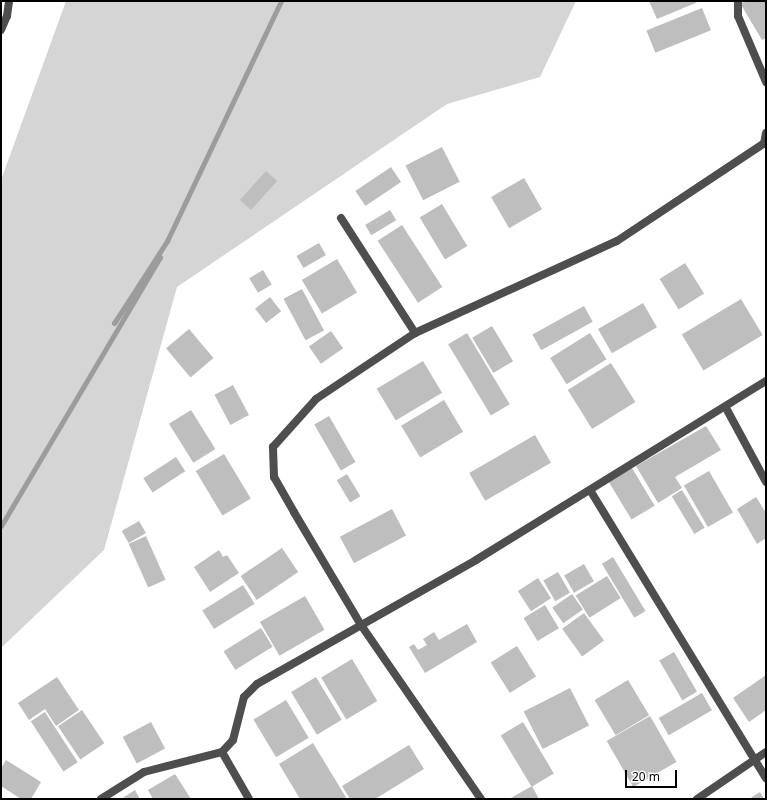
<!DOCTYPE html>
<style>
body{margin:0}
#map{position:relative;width:767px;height:800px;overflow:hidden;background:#fff;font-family:"Noto Sans",sans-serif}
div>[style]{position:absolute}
.green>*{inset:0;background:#d5d5d5}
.stream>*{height:5px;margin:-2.5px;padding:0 2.5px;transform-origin:2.5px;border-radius:2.5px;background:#9c9c9c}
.building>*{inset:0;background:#bebebe;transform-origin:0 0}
.street>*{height:8px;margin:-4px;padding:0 4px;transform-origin:4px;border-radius:4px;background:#4e4e4e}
span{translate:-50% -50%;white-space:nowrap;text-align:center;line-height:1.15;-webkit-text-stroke:3px #fff;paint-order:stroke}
.frame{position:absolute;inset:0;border:2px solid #000;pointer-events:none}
.scale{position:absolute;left:625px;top:770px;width:52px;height:18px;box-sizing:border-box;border:2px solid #000;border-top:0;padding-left:5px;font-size:12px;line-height:14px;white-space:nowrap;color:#000;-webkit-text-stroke:3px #fff;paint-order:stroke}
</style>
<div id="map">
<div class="green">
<div style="clip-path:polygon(66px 1px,576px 1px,540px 77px,447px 104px,177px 287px,104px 550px,1px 648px,1px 180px)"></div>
</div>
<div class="stream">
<div style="left:1px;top:526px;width:312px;rotate:-59.4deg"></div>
<div style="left:160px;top:257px;width:80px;rotate:124.9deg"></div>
<div style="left:114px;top:323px;width:98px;rotate:-57.1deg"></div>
<div style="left:167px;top:241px;width:266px;rotate:-64.6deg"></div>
</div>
<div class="building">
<div style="clip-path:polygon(649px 1px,698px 1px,698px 2px,657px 19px)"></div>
<div style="clip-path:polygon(752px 1px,766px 1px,766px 38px,762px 40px,740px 3px)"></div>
<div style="left:702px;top:8px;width:24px;height:60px;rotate:68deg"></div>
<div style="left:442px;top:147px;width:39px;height:41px;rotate:63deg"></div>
<div style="left:391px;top:167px;width:18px;height:43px;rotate:56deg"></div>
<div style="left:266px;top:171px;width:15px;height:39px;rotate:42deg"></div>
<div style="left:524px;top:178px;width:36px;height:38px;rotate:60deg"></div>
<div style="left:442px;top:204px;width:49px;height:26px;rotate:59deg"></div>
<div style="left:390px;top:210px;width:12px;height:29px;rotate:59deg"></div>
<div style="left:402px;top:225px;width:74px;height:29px;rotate:57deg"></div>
<div style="left:319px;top:243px;width:14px;height:26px;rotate:60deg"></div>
<div style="left:337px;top:259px;width:39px;height:41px;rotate:59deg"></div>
<div style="left:685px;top:263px;width:36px;height:30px;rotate:58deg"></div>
<div style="left:263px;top:270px;width:17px;height:16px;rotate:59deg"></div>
<div style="left:302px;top:289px;width:47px;height:21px;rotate:62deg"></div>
<div style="left:270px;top:297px;width:18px;height:19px;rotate:52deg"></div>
<div style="left:741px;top:299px;width:42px;height:69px;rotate:59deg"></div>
<div style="left:643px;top:303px;width:28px;height:52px;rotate:60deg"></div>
<div style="left:584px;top:306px;width:18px;height:59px;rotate:61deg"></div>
<div style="left:492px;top:326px;width:41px;height:23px;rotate:59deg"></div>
<div style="left:189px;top:329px;width:38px;height:30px;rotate:50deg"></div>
<div style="left:331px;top:331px;width:21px;height:27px;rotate:55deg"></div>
<div style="left:467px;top:333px;width:83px;height:22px;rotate:59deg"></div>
<div style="left:590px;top:333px;width:31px;height:47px;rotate:58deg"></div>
<div style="left:423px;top:361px;width:37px;height:54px;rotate:59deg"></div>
<div style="left:611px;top:363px;width:46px;height:51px;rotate:58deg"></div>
<div style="left:233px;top:385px;width:34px;height:21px;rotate:62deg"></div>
<div style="left:444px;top:400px;width:37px;height:50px;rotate:59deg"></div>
<div style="left:191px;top:410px;width:46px;height:26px;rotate:58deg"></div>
<div style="left:329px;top:416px;width:53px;height:17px;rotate:60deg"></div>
<div style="clip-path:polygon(706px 426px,721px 450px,675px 477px,682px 488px,658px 503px,636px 466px)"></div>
<div style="left:535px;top:435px;width:32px;height:76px;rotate:60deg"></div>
<div style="left:224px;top:454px;width:52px;height:33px;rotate:59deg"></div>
<div style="left:176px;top:457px;width:17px;height:39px;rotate:57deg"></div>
<div style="left:632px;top:468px;width:44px;height:27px;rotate:59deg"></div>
<div style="left:709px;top:471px;width:48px;height:29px;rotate:60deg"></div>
<div style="left:347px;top:474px;width:26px;height:12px;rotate:59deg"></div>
<div style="left:682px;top:490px;width:44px;height:12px;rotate:59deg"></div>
<div style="clip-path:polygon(756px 497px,766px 513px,766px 538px,757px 544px,737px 509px)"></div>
<div style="left:392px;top:509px;width:30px;height:59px;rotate:62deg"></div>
<div style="left:139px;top:521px;width:14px;height:20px;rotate:60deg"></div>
<div style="left:146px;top:536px;width:48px;height:19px;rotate:66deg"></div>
<div style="left:282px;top:548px;width:29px;height:50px;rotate:56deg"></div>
<div style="clip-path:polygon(219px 550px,223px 557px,227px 555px,239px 573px,210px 592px,194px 567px)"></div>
<div style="left:613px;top:557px;width:63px;height:13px;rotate:59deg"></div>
<div style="left:584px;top:564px;width:20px;height:23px;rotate:60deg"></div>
<div style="left:558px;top:572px;width:24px;height:17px;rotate:60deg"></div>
<div style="left:607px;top:576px;width:26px;height:37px;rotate:58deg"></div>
<div style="left:538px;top:578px;width:24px;height:24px;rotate:57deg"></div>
<div style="left:243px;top:585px;width:22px;height:48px;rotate:58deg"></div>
<div style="left:572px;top:594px;width:19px;height:24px;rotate:55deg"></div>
<div style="left:305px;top:596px;width:39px;height:52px;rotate:60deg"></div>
<div style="left:545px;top:605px;width:27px;height:25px;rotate:59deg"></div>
<div style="left:584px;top:613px;width:34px;height:27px;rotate:54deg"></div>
<div style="clip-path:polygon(467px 624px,477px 642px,425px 673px,409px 647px,414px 644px,418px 650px,427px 645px,423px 639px,434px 632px,439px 640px)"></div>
<div style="left:261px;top:628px;width:22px;height:44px;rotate:58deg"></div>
<div style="left:517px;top:646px;width:36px;height:31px;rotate:58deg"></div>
<div style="left:674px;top:652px;width:46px;height:17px;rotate:60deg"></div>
<div style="left:352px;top:659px;width:49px;height:36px;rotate:59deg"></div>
<div style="clip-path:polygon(766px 675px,766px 710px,749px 722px,733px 698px)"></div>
<div style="clip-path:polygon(57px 677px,79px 710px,56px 726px,45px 709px,29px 720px,18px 703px)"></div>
<div style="left:316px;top:677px;width:50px;height:29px;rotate:59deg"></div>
<div style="left:628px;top:680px;width:41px;height:39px;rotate:59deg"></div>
<div style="left:570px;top:688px;width:42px;height:52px;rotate:63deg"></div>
<div style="left:702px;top:693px;width:20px;height:50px;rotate:60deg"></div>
<div style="left:286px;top:700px;width:44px;height:38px;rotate:59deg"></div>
<div style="left:82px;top:710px;width:40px;height:29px;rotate:56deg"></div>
<div style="left:45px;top:712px;width:60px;height:17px;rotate:57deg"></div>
<div style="left:650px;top:716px;width:53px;height:50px;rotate:60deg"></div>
<div style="left:151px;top:722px;width:30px;height:32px;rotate:62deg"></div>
<div style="left:523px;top:722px;width:60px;height:26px;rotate:59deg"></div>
<div style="clip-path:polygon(313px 743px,347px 799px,300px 799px,279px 764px)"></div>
<div style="clip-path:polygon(409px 745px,424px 769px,375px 799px,350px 799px,342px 786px)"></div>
<div style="clip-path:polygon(6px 760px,41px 782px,31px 799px,21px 799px,1px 786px,1px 768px)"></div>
<div style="clip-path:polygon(175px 774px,191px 799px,153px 799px,148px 790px)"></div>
<div style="clip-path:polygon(532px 786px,539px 799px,509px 799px)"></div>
<div style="clip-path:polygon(135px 790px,140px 799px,121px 799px)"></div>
<div style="clip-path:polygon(760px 792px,764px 799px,749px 799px)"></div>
</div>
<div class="street">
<div style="left:738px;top:1px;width:15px;rotate:90deg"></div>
<div style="left:738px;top:16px;width:72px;rotate:67deg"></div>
<div style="left:1px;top:30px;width:15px;rotate:-67deg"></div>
<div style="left:7px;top:16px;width:15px;rotate:-82deg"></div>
<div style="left:764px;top:144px;width:11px;rotate:-80deg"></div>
<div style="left:341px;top:218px;width:137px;rotate:57.2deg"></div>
<div style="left:726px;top:408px;width:84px;rotate:61.6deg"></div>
<div style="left:590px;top:490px;width:338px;rotate:58.6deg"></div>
<div style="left:222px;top:752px;width:16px;rotate:-47deg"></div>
<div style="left:233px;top:740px;width:44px;rotate:-75.7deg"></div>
<div style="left:244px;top:697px;width:18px;rotate:-45deg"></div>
<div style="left:257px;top:684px;width:252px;rotate:-29.5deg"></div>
<div style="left:476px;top:560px;width:341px;rotate:-31.7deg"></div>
<div style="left:101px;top:799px;width:51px;rotate:-32.1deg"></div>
<div style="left:144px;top:772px;width:81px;rotate:-14.4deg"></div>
<div style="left:222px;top:752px;width:54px;rotate:60.1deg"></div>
<div style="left:481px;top:799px;width:211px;rotate:-124.6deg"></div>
<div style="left:361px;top:625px;width:131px;rotate:-120.7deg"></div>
<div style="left:294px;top:512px;width:40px;rotate:-119.7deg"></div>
<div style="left:274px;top:477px;width:30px;rotate:-92deg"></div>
<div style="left:273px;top:447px;width:64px;rotate:-48.1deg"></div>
<div style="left:316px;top:399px;width:119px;rotate:-33.7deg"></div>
<div style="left:415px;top:333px;width:222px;rotate:-24.5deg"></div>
<div style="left:617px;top:241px;width:179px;rotate:-33.6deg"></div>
<div style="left:697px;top:799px;width:83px;rotate:-34.3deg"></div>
</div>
<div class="frame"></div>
<div class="scale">20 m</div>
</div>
